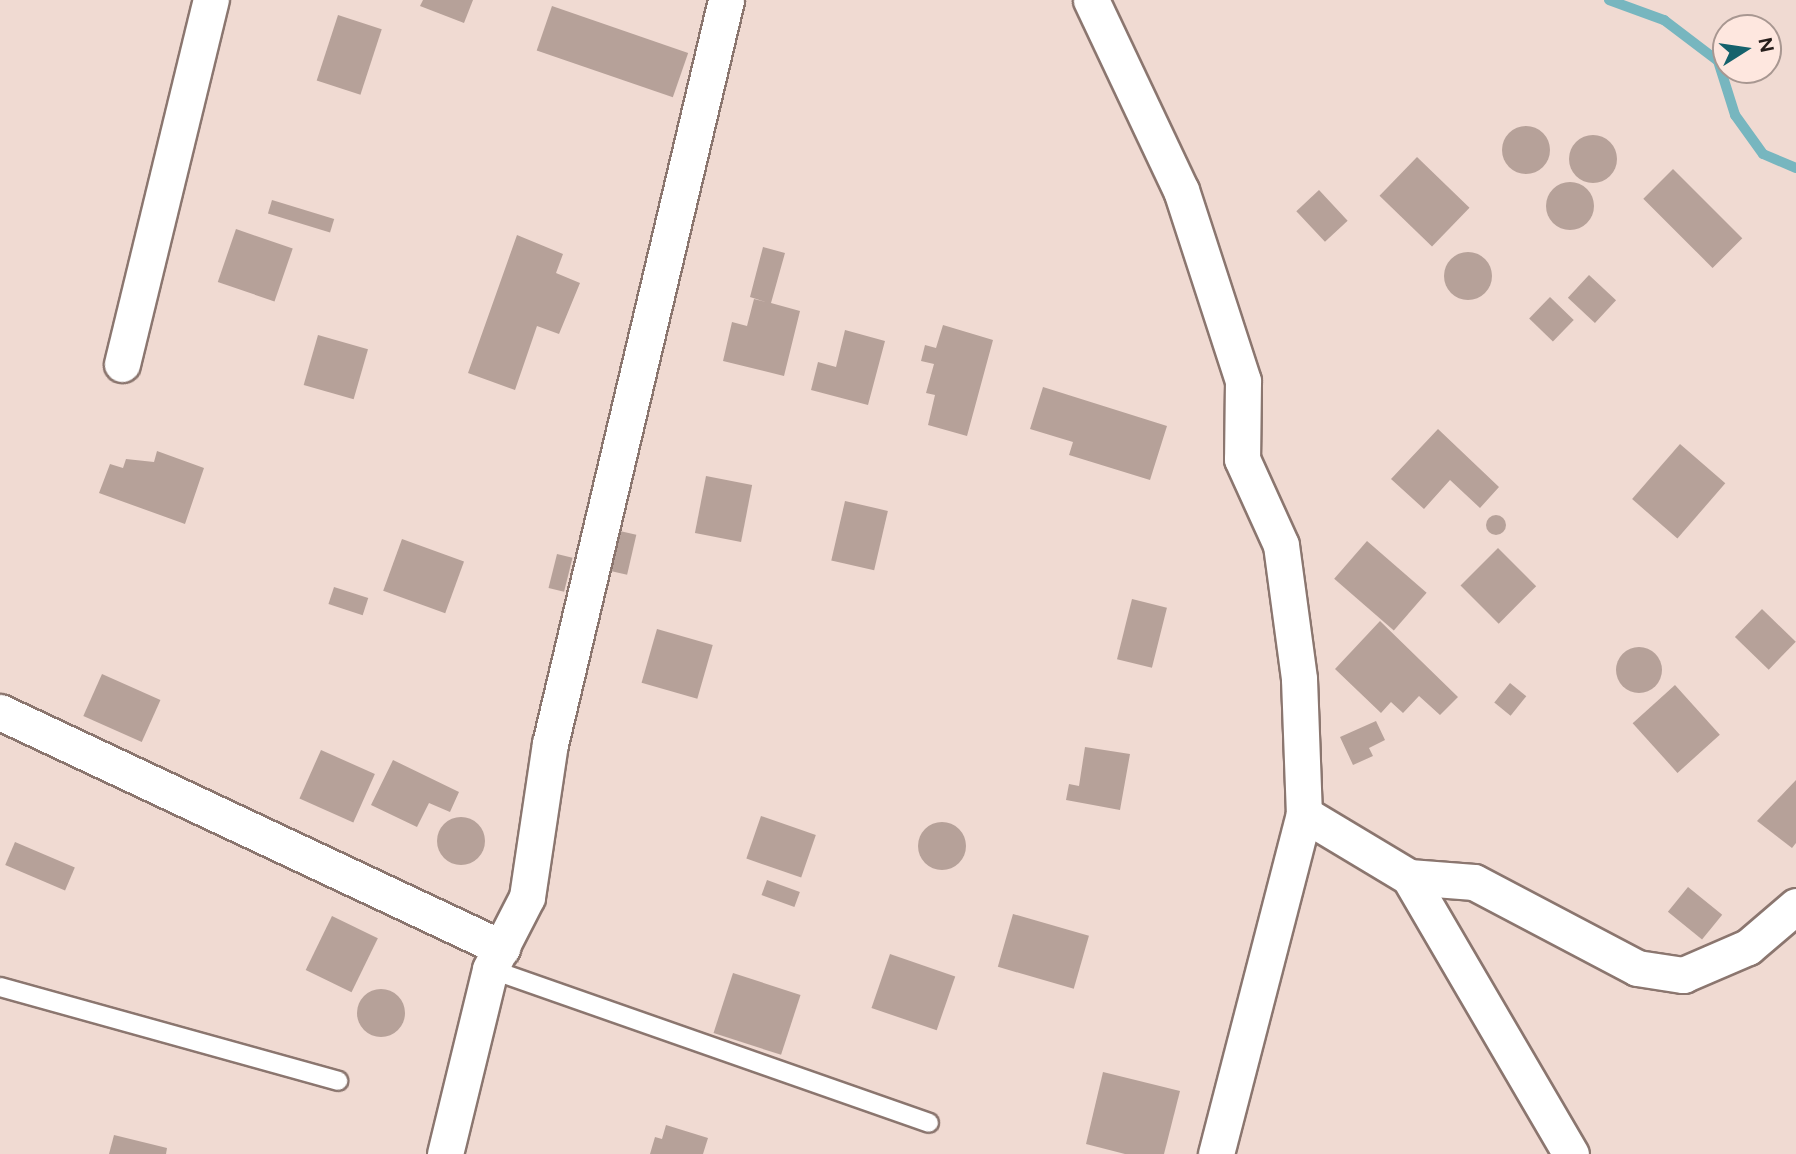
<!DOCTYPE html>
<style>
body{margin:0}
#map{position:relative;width:1796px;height:1154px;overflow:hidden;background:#f0dad2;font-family:Figtree,sans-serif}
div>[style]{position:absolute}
.stream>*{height:10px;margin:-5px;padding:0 5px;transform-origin:5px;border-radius:5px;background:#77b6bf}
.building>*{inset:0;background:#b6a199;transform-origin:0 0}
.round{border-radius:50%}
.roads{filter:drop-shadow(2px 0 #8b766f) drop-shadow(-2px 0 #8b766f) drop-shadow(0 2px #8b766f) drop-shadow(0 -2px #8b766f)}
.lane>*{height:18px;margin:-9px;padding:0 9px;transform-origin:9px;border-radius:9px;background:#fff}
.street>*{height:35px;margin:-17.5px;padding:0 17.5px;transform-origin:17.5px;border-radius:17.5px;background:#fff}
span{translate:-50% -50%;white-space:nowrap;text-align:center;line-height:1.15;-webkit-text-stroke:7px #fee7df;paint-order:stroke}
.north{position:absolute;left:1712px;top:14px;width:70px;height:70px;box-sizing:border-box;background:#fee7df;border:2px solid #a89791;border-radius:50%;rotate:78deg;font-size:19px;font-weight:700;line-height:28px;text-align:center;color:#261e1b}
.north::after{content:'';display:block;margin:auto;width:24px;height:32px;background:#15626c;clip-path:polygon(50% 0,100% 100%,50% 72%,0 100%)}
</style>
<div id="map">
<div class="stream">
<div style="left:1609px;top:0;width:59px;rotate:20deg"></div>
<div style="left:1664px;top:20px;width:68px;rotate:37.2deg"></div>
<div style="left:1718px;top:61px;width:57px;rotate:72.5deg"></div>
<div style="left:1735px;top:115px;width:48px;rotate:54.3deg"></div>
<div style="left:1763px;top:154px;width:36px;rotate:23deg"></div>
</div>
<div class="building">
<div style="clip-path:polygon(423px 0,473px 0,464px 23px,420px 6px)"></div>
<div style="left:552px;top:6px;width:144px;height:47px;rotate:19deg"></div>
<div style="left:338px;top:15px;width:46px;height:69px;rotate:18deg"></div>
<div class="round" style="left:1502px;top:126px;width:48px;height:48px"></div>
<div class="round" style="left:1569px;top:135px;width:48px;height:48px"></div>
<div style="left:1417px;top:157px;width:73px;height:54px;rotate:44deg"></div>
<div style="left:1673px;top:169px;width:98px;height:42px;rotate:45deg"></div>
<div class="round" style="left:1546px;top:182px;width:48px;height:48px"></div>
<div style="left:1319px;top:190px;width:42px;height:31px;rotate:47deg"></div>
<div style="left:272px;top:200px;width:65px;height:14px;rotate:17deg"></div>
<div style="left:236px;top:229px;width:60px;height:56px;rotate:19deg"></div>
<div style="clip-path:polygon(517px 235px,563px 254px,556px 273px,580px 283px,559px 334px,537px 326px,515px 390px,468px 373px)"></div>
<div style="clip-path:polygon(763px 247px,785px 253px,771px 303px,800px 311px,784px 376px,723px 361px,732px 322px,747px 326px,754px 299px,766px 302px,750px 297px)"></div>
<div class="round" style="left:1444px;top:252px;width:48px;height:48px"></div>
<div style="left:1589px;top:275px;width:37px;height:31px;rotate:43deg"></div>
<div style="left:1550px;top:297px;width:33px;height:30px;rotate:44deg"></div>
<div style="clip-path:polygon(943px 325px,993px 340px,967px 436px,928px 425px,935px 395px,926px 393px,934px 364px,921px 361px,925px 345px,936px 348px)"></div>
<div style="clip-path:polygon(845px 330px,885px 341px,868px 405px,811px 390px,818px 362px,836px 367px)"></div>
<div style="left:318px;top:335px;width:52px;height:52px;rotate:16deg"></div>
<div style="clip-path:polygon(1043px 387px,1167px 426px,1150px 480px,1069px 455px,1073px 442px,1030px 429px)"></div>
<div style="clip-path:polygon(1438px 429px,1499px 487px,1480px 508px,1450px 480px,1424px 509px,1391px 479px)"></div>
<div style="left:1680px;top:444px;width:60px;height:73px;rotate:41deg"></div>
<div style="clip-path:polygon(157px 451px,204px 468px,185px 524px,99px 493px,110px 464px,123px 468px,126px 459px,154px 462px)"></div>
<div style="left:706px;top:476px;width:47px;height:58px;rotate:11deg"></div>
<div style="left:845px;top:501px;width:44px;height:61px;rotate:13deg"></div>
<div class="round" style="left:1486px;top:515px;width:20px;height:20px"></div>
<div style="left:611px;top:529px;width:26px;height:41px;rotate:13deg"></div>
<div style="left:402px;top:539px;width:66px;height:55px;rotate:20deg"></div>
<div style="left:1367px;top:541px;width:79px;height:50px;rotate:41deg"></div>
<div style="left:1498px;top:548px;width:54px;height:53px;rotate:45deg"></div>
<div style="left:557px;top:554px;width:16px;height:35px;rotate:14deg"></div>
<div style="left:334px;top:587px;width:36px;height:18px;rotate:18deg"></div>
<div style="left:1132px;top:599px;width:36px;height:62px;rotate:14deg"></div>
<div style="left:1762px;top:609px;width:47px;height:39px;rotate:44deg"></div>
<div style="clip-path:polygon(1380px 621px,1458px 697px,1440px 715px,1419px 696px,1403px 713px,1391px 702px,1381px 713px,1335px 669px)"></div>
<div style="left:657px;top:629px;width:58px;height:56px;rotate:16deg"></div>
<div class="round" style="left:1616px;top:647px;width:46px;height:46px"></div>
<div style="left:102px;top:674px;width:64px;height:46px;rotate:24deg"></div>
<div style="left:1510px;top:683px;width:21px;height:25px;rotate:39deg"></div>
<div style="left:1675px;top:685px;width:67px;height:57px;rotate:48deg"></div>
<div style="clip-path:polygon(1376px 721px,1385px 740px,1369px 748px,1373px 756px,1353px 765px,1340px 737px)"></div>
<div style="clip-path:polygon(1085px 747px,1130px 754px,1120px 810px,1066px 800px,1069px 784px,1079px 786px)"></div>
<div style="left:321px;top:750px;width:59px;height:53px;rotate:24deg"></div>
<div style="clip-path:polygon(393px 760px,459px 792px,450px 812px,429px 803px,417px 827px,371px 805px)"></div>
<div style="clip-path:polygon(1796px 780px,1796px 843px,1792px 848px,1757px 821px)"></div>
<div style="left:761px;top:816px;width:58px;height:45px;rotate:19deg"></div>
<div class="round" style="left:437px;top:817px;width:48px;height:48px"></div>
<div class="round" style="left:918px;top:822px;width:48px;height:48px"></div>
<div style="left:15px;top:842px;width:65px;height:25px;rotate:23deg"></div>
<div style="left:767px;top:880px;width:35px;height:16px;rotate:20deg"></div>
<div style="left:1688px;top:887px;width:44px;height:32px;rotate:39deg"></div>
<div style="left:1013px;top:914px;width:79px;height:55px;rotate:16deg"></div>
<div style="left:332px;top:916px;width:51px;height:60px;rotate:26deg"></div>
<div style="left:890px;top:954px;width:69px;height:57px;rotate:19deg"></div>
<div style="left:733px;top:973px;width:71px;height:63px;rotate:18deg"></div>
<div class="round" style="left:357px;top:989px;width:48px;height:48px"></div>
<div style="clip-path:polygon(1103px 1072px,1180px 1091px,1164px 1154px,1125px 1154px,1086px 1144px)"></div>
<div style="clip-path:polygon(666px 1125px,708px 1138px,703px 1154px,650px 1154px,655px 1137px,662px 1139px)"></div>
<div style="clip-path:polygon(114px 1135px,167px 1148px,166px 1154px,109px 1154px)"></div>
</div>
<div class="roads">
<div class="lane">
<div style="left:490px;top:969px;width:465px;rotate:19.3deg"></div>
<div style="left:0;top:987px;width:351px;rotate:15.5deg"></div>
</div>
<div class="street">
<div style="left:1091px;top:0;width:210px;rotate:64.7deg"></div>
<div style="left:1181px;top:190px;width:201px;rotate:72deg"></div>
<div style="left:1243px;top:381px;width:78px;rotate:90.7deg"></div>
<div style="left:1242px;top:459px;width:94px;rotate:65.6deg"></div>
<div style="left:1281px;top:545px;width:135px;rotate:82.3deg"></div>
<div style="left:1299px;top:679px;width:135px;rotate:87.9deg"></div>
<div style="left:1304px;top:814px;width:122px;rotate:31deg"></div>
<div style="left:1409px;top:877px;width:321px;rotate:59.7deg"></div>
<div style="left:122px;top:364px;width:375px;rotate:-76.3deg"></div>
<div style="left:0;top:712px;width:555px;rotate:25.18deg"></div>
<div style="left:1409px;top:877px;width:65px;rotate:4.4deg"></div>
<div style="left:1474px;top:882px;width:184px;rotate:27.8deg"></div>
<div style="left:1637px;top:968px;width:47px;rotate:8.7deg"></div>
<div style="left:1683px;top:975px;width:71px;rotate:-23.3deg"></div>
<div style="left:1748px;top:947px;width:63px;rotate:-40.5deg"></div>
<div style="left:445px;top:1154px;width:190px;rotate:-76.3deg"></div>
<div style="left:490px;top:969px;width:81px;rotate:-62.8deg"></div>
<div style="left:527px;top:897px;width:155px;rotate:-81.5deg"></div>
<div style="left:550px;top:744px;width:765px;rotate:-76.69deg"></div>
<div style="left:1216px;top:1154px;width:351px;rotate:-75.5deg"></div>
</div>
</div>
<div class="north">N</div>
</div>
